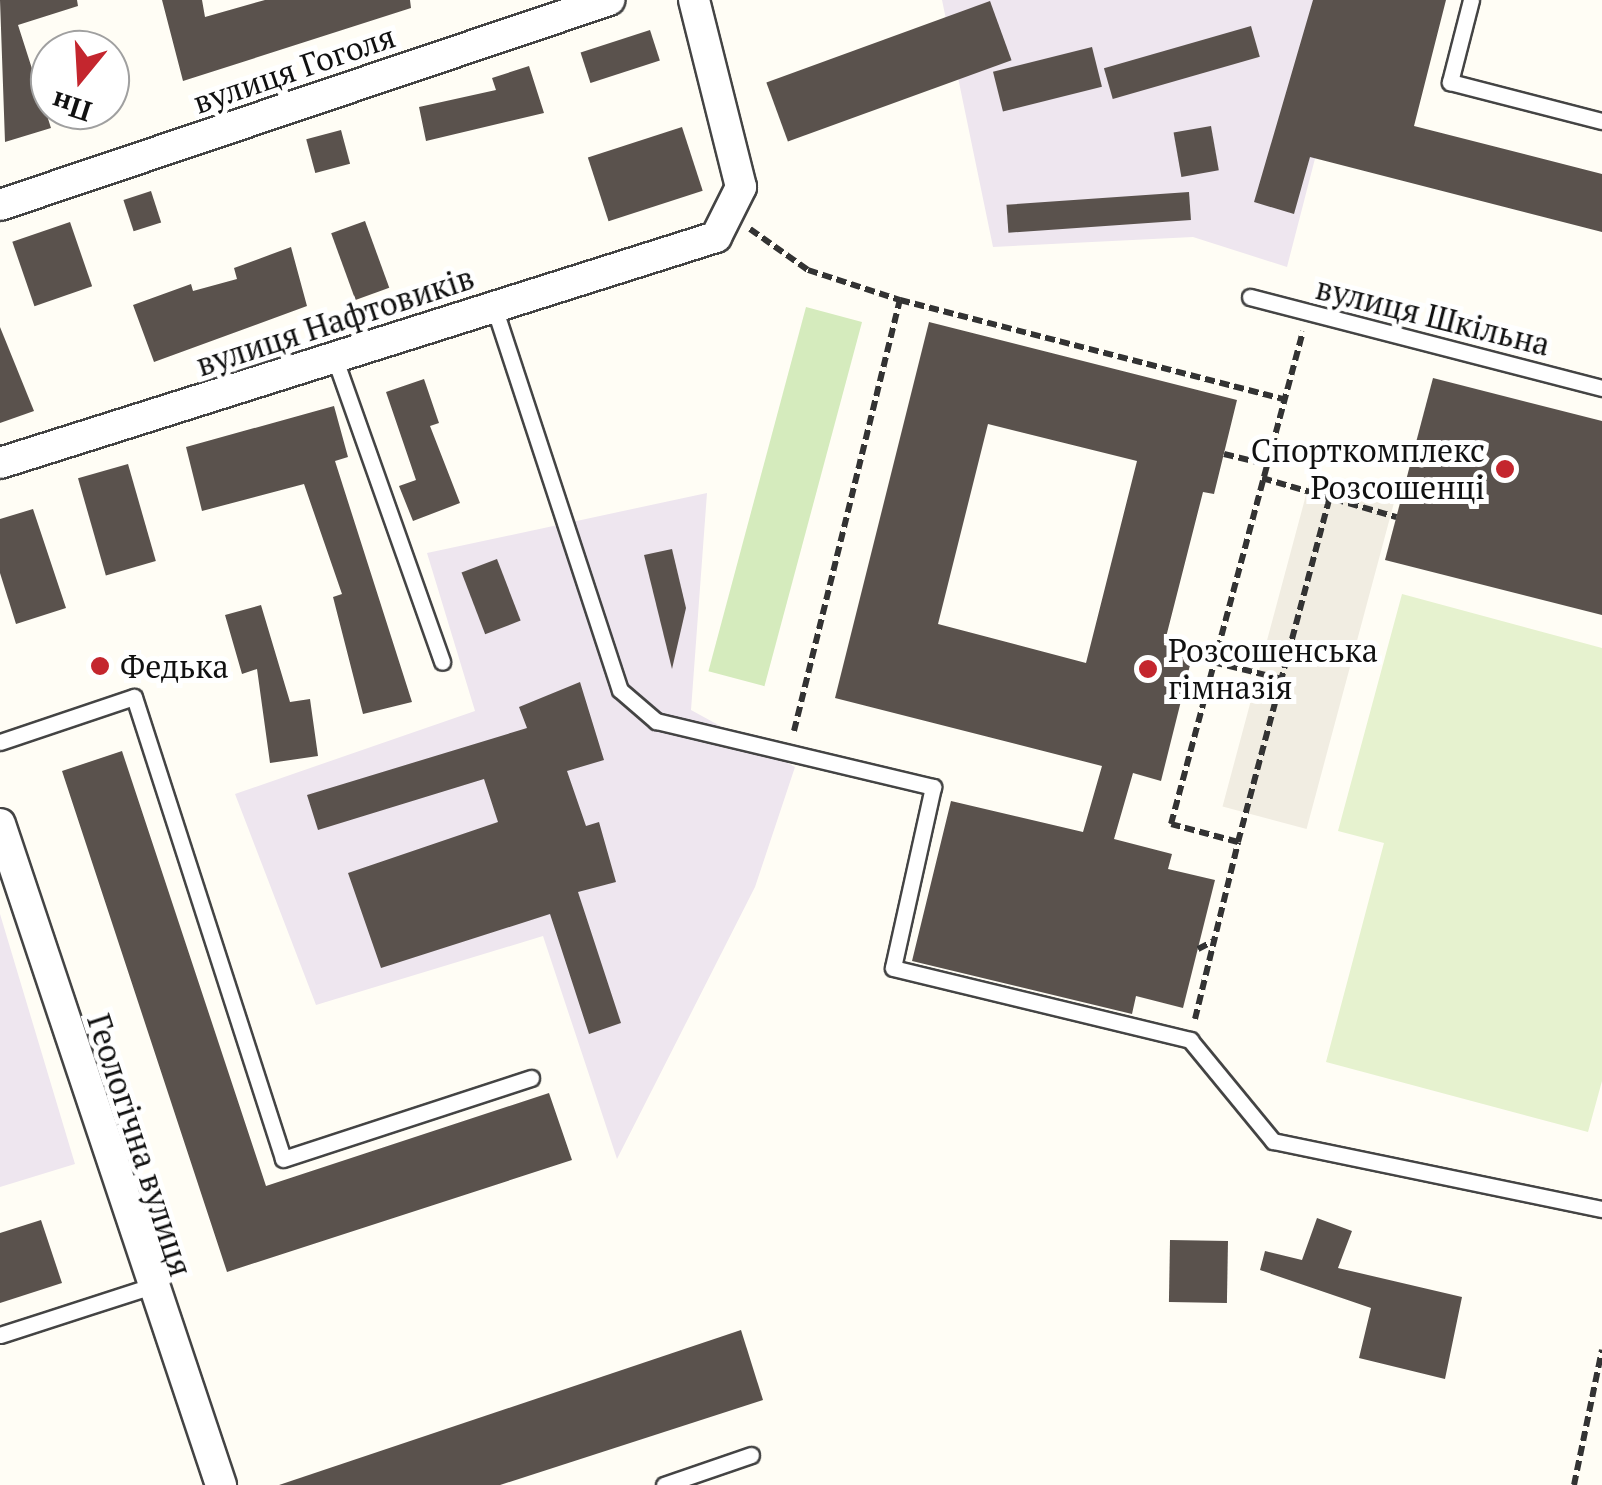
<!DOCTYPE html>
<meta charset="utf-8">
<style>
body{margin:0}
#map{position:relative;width:1602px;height:1485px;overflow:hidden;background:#fffdf5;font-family:"PT Serif",serif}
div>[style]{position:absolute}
.industrial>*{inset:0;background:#eee6ef}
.green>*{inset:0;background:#d5ebbd;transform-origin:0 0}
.pitch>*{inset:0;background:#e6f2cf}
.plaza>*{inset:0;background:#f1ede2;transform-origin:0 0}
.building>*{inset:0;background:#5a524d;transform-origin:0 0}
.path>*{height:6px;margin-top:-3px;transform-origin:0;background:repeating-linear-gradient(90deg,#333 0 10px,transparent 0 15px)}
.roads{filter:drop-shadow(2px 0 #444) drop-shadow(-2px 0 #444) drop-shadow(0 2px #444) drop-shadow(0 -2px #444)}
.lane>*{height:15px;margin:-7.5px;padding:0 7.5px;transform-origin:7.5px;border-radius:7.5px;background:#fff}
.street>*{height:30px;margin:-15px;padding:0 15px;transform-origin:15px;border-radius:15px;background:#fff}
.dots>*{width:28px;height:28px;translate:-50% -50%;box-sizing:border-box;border:5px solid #fff;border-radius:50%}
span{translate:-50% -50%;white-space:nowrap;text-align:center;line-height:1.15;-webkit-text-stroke:10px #fff;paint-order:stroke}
.street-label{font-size:32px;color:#111}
.poi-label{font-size:32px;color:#111}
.right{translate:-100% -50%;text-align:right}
.left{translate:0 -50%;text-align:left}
.north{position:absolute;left:30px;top:30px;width:100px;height:100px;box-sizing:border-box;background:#fff;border:2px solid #a0a0a0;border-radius:50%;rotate:198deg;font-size:28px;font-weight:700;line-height:40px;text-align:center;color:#111}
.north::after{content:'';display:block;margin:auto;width:35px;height:45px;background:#c4262e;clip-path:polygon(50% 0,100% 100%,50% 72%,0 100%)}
</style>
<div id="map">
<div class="industrial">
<div style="clip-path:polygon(942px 0,1356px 0,1287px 267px,1193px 237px,993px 247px)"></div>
<div style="clip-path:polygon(707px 493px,691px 710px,795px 767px,755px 887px,617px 1159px,543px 936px,316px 1005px,235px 794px,475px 711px,427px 553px)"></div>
<div style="clip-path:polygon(0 914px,75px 1164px,0 1187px)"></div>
</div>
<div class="green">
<div style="left:806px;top:307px;width:58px;height:377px;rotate:15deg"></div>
</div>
<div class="pitch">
<div style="clip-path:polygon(1402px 594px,1602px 648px,1602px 1081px,1588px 1132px,1326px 1062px,1384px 843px,1338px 831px)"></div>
</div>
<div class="plaza">
<div style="left:1310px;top:480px;width:87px;height:338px;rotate:15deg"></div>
</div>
<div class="building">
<div style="clip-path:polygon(0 0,77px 0,78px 6px,18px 25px,51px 128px,5px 142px)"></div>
<div style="clip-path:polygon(162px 0,202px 0,205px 17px,265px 0,410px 0,411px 8px,183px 81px)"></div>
<div style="clip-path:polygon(1313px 0,1446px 0,1414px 126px,1602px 174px,1602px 232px,1310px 157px,1294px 214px,1254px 202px)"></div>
<div style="left:990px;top:1px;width:63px;height:238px;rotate:70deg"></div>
<div style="left:1251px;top:26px;width:32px;height:153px;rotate:74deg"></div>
<div style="left:650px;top:30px;width:32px;height:73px;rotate:72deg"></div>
<div style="left:1092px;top:47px;width:41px;height:102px;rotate:76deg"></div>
<div style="clip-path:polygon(529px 66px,544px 113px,426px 141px,419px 107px,496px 90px,492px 78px)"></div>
<div style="left:1211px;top:126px;width:45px;height:38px;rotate:80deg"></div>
<div style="left:682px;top:127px;width:67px;height:99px;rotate:72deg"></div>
<div style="left:341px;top:130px;width:35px;height:36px;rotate:75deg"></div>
<div style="left:151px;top:191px;width:33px;height:29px;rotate:72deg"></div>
<div style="left:1189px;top:192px;width:28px;height:183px;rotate:86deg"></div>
<div style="left:365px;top:221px;width:71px;height:36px;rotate:70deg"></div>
<div style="left:70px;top:222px;width:68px;height:61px;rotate:71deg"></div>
<div style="clip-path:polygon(291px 247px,307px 306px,154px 362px,133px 305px,191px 284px,193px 291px,237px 279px,234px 268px)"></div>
<div style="clip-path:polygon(evenodd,929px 322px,1237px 400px,1214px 494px,1203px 492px,1164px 645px,1193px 653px,1161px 781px,1133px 773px,1114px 839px,1172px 854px,1168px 869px,1215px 880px,1183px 1008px,1136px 996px,1132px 1014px,912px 961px,951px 801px,1083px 832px,1102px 766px,835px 698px,929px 322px,988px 424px,1137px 461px,1086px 663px,938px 624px,988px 424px)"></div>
<div style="clip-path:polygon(0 327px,34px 411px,0 423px)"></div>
<div style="clip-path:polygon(1433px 378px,1602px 421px,1602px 615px,1385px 560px)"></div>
<div style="clip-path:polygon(424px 379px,439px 423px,430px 426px,460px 503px,413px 521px,399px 486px,416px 480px,386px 392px)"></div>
<div style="clip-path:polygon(334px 406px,348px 457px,335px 461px,412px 702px,363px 714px,333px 597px,342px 594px,304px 484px,202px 511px,186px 447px)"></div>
<div style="left:128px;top:464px;width:101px;height:52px;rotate:74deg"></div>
<div style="clip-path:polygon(33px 509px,66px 608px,16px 624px,0 573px,0 519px)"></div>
<div style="clip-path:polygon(672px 549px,686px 608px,672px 669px,644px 555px)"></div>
<div style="left:497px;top:559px;width:66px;height:38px;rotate:69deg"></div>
<div style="clip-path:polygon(261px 605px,290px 702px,310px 699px,318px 756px,270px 763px,257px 669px,242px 674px,225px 615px)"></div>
<div style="clip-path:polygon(580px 682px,604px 760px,567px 771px,586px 826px,599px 822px,616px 882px,578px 892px,621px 1023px,589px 1034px,550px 914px,381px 968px,348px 873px,498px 822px,484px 779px,318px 830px,307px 795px,527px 728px,519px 707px)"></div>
<div style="clip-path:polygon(122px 751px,266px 1186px,549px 1093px,572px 1160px,227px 1272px,62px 771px)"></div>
<div style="clip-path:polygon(1317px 1218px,1352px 1231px,1338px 1268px,1462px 1297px,1445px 1379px,1359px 1358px,1371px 1308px,1260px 1270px,1265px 1251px,1302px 1260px)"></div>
<div style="clip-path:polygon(41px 1220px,62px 1283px,0 1303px,0 1233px)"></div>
<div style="left:1170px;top:1240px;width:58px;height:62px;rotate:1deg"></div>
<div style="clip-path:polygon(741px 1330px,763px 1400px,500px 1485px,279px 1485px)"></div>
</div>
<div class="path">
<div style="left:750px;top:229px;width:71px;rotate:35.3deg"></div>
<div style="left:808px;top:270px;width:97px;rotate:18.1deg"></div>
<div style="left:900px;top:300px;width:397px;rotate:14.5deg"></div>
<div style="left:1224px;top:454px;width:42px;rotate:13.7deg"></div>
<div style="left:1262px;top:478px;width:140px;rotate:16.2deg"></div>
<div style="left:1213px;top:662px;width:71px;rotate:13.8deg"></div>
<div style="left:794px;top:731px;width:444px;rotate:-76.2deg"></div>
<div style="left:1238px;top:842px;width:357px;rotate:-75.1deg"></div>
<div style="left:1198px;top:949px;width:18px;rotate:-27deg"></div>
<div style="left:1195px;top:1019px;width:182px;rotate:-76.3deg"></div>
<div style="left:1238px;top:842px;width:69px;rotate:-165deg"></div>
<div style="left:1171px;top:824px;width:510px;rotate:-75.01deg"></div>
<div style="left:1574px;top:1485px;width:138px;rotate:-78.3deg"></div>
</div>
<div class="roads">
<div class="lane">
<div style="left:1471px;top:0;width:85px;rotate:104.4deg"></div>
<div style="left:1450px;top:82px;width:157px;rotate:14.4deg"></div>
<div style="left:1250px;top:297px;width:364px;rotate:14.5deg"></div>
<div style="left:493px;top:304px;width:406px;rotate:71.8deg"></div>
<div style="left:620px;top:690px;width:48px;rotate:40.7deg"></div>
<div style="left:656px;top:721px;width:285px;rotate:13.4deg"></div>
<div style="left:933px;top:787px;width:185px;rotate:102.5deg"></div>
<div style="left:893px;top:968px;width:306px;rotate:13.6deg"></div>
<div style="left:1190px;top:1040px;width:131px;rotate:50.6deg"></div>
<div style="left:1273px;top:1141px;width:336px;rotate:11.7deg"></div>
<div style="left:336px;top:362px;width:318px;rotate:70.5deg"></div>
<div style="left:0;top:742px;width:141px;rotate:-18.6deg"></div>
<div style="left:134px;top:697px;width:485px;rotate:72.1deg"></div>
<div style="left:283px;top:1159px;width:261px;rotate:-18.1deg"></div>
<div style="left:0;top:1335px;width:157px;rotate:-17.9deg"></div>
<div style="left:664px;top:1485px;width:92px;rotate:-19deg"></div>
</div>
<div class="street">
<div style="left:0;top:205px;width:643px;rotate:-18.6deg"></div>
<div style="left:0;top:463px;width:751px;rotate:-17.52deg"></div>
<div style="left:716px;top:237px;width:56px;rotate:-63.4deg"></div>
<div style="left:741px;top:187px;width:193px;rotate:-104.1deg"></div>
<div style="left:0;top:824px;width:697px;rotate:71.51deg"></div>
</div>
</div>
<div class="dots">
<div style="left:1505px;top:469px;background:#c4262e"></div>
<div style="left:100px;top:666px;background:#c4262e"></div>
<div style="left:1148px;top:669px;background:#c4262e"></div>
</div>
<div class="street-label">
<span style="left:294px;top:69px;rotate:-19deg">вулиця Гоголя</span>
<span style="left:1433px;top:316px;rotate:14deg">вулиця Шкільна</span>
<span style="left:335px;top:321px;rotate:-18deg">вулиця Нафтовиків</span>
<span style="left:140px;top:1145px;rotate:72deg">Геологічна вулиця</span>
</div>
<div class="poi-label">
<span class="right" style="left:1485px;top:469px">Спорткомплекс<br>Розсошенці</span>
<span class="left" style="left:1168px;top:669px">Розсошенська<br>гімназія</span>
<span class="left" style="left:120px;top:666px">Федька</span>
</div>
<div class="north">Пн</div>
</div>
